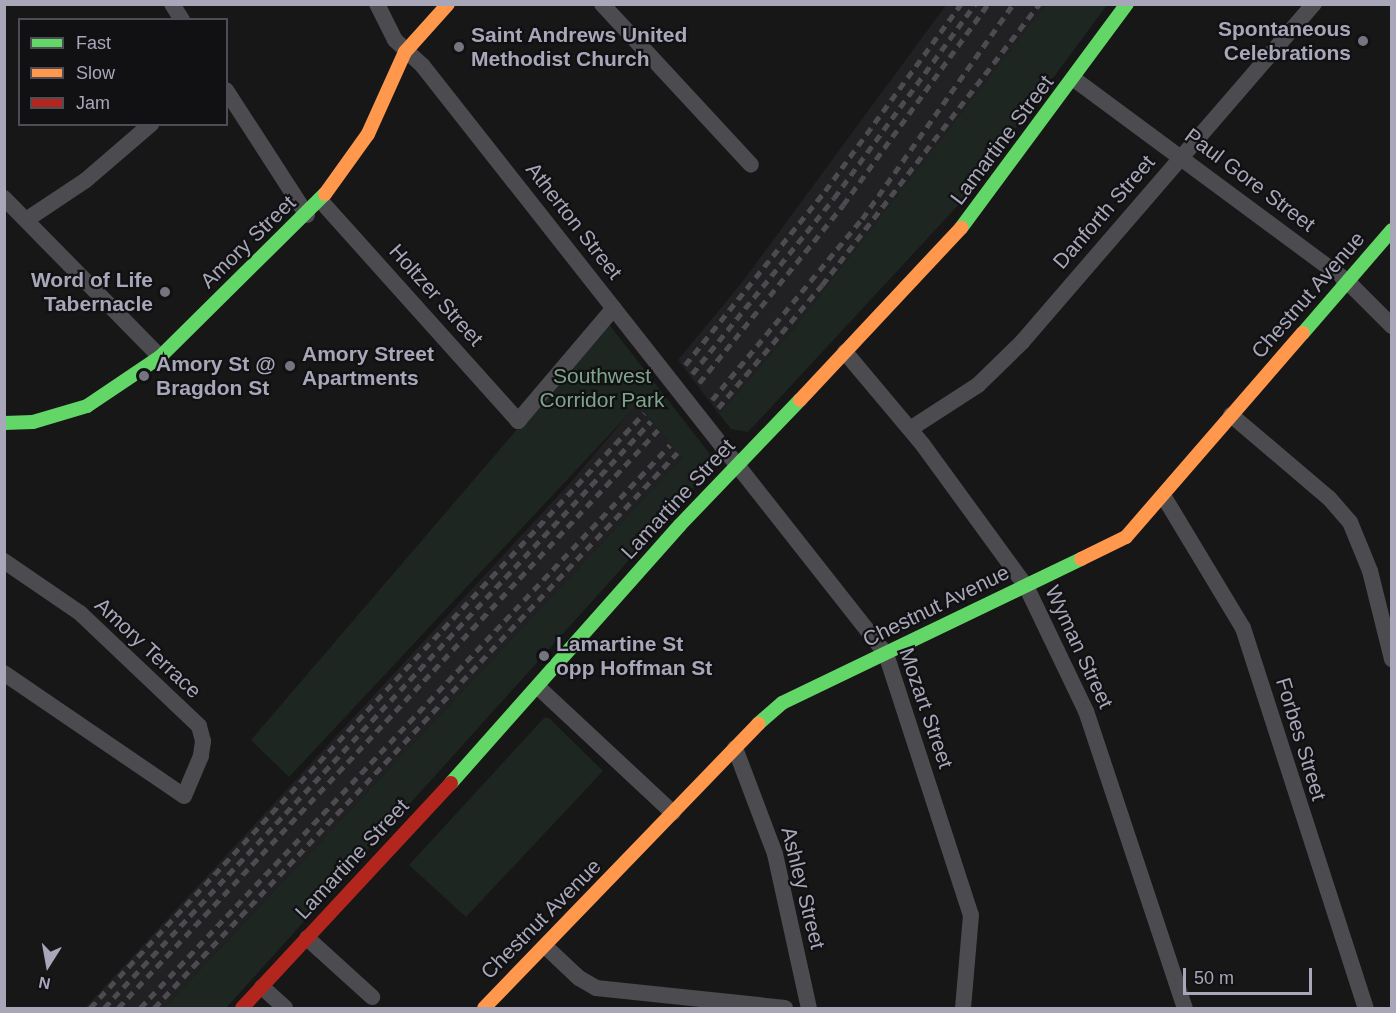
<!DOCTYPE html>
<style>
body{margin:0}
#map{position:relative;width:1396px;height:1013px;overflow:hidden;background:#171717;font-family:Helvetica,sans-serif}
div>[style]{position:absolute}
.built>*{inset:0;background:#212123}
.green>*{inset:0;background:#1e2621}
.street>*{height:16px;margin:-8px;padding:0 8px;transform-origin:8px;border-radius:8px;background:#4b4b50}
.fast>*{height:14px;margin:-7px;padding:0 7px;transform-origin:7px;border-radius:7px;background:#63d668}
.slow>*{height:14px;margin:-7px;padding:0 7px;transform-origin:7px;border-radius:7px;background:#ff974d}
.jam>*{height:14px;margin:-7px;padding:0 7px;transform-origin:7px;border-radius:7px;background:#b3261e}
.rail>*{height:4.5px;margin-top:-2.25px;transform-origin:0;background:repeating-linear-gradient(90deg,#4b4b50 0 8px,transparent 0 14px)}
.dots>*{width:16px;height:16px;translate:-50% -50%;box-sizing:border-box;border:3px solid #111113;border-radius:50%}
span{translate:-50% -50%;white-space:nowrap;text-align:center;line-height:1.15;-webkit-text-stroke:4.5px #111113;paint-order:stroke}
.poi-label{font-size:21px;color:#a7a7b9;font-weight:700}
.right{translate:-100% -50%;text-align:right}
.left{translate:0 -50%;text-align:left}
.street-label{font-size:21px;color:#a7a7b9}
.park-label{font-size:21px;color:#7da58b}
.frame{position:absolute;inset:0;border:6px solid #a7a7b9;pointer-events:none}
.legend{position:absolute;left:18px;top:18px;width:210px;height:108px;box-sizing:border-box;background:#111113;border:2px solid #4d4d55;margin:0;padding:8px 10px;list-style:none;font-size:18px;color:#a7a7b9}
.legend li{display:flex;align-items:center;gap:12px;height:30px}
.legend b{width:30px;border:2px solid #4d4d55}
.north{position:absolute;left:18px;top:935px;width:60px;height:60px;-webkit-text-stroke:4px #111113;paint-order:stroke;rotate:191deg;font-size:16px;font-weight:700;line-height:24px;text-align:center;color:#a7a7b9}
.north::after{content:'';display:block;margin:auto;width:21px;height:27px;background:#a7a7b9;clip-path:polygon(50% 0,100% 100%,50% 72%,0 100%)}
.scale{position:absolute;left:1183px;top:968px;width:129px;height:27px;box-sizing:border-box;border:3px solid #a7a7b9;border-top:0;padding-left:8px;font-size:18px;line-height:21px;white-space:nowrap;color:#a7a7b9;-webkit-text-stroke:4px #111113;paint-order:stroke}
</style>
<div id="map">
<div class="built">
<div style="clip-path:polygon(946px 5px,1047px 5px,795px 327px,719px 414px,678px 360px,743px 281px)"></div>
<div style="clip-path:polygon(638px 403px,682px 458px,164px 1008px,85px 1008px,570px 483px)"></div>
</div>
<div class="green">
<div style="clip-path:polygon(1047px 4px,1107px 5px,962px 201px,748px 432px,731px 429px,719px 414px,795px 327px)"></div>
<div style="clip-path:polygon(608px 323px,713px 458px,712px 468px,226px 1008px,164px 1008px,682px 458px,638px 404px,289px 777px,251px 740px)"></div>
<div style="clip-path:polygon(544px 718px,549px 718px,603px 771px,466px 917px,409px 865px)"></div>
</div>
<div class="street">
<div style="left:172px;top:4px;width:19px;rotate:58deg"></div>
<div style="left:377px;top:4px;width:40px;rotate:63.4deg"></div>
<div style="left:395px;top:40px;width:37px;rotate:43deg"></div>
<div style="left:422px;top:65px;width:750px;rotate:51.77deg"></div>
<div style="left:886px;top:654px;width:274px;rotate:72deg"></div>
<div style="left:971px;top:915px;width:93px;rotate:94.9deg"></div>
<div style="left:602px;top:4px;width:219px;rotate:47.2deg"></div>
<div style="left:1074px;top:79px;width:340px;rotate:36.5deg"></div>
<div style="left:1347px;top:281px;width:64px;rotate:45deg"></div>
<div style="left:226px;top:90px;width:149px;rotate:57.1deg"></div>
<div style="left:4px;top:198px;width:223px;rotate:45.5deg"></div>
<div style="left:320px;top:200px;width:297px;rotate:48.1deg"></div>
<div style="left:518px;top:421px;width:148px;rotate:-49.7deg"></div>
<div style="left:26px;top:220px;width:72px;rotate:-33.7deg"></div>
<div style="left:86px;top:180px;width:86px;rotate:-40.7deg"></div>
<div style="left:845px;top:352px;width:121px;rotate:50deg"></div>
<div style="left:923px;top:445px;width:175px;rotate:53.9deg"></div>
<div style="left:1026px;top:586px;width:139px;rotate:64.4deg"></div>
<div style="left:1086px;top:711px;width:313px;rotate:71.6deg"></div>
<div style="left:1231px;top:415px;width:128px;rotate:40.3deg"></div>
<div style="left:1329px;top:498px;width:32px;rotate:49deg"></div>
<div style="left:1350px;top:522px;width:53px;rotate:67.8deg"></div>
<div style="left:1370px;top:571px;width:91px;rotate:76deg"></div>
<div style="left:910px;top:429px;width:81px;rotate:-32.9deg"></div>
<div style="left:978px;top:385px;width:62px;rotate:-44.3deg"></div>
<div style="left:1022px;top:342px;width:447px;rotate:-49.2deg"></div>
<div style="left:1164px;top:497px;width:153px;rotate:58.9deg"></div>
<div style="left:1243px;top:628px;width:399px;rotate:72.1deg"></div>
<div style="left:4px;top:561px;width:92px;rotate:34.4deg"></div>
<div style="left:80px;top:613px;width:164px;rotate:43.5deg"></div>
<div style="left:199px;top:726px;width:16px;rotate:75deg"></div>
<div style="left:203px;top:741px;width:15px;rotate:98deg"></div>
<div style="left:201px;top:756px;width:43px;rotate:113deg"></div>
<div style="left:184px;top:796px;width:218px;rotate:-145.7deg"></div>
<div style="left:539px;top:688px;width:183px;rotate:43deg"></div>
<div style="left:735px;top:748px;width:113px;rotate:69.3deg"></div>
<div style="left:775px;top:854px;width:158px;rotate:77.6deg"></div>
<div style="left:307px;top:938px;width:88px;rotate:42.2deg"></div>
<div style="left:546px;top:947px;width:45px;rotate:43.2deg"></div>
<div style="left:579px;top:978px;width:20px;rotate:30deg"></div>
<div style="left:596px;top:988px;width:190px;rotate:6deg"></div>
<div style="left:262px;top:987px;width:31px;rotate:42deg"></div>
</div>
<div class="fast">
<div style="left:961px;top:228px;width:279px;rotate:-53.5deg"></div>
<div style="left:1303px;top:333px;width:136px;rotate:-49.2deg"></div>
<div style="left:4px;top:423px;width:29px;rotate:-2deg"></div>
<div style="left:33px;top:422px;width:56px;rotate:-16.5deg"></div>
<div style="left:87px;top:406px;width:88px;rotate:-33.9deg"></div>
<div style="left:160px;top:357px;width:232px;rotate:-44.7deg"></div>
<div style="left:758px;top:724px;width:32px;rotate:-41deg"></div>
<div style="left:782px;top:703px;width:332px;rotate:-25.7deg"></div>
<div style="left:451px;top:783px;width:345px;rotate:-48.4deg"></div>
<div style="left:680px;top:525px;width:173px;rotate:-46.2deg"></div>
</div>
<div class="slow">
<div style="left:325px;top:194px;width:74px;rotate:-54.4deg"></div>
<div style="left:368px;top:134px;width:90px;rotate:-65.7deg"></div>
<div style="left:405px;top:52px;width:64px;rotate:-48.1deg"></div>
<div style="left:800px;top:400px;width:236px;rotate:-46.9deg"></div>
<div style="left:1081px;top:559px;width:50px;rotate:-26.1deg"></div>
<div style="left:1126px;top:537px;width:270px;rotate:-49.1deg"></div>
<div style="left:484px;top:1008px;width:395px;rotate:-46deg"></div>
</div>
<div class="jam">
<div style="left:242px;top:1008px;width:307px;rotate:-47.1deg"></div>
</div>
<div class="rail">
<div style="left:685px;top:365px;width:223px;rotate:-51.2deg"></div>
<div style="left:825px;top:191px;width:231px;rotate:-54deg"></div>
<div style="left:692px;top:374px;width:226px;rotate:-51.1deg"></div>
<div style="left:834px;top:198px;width:240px;rotate:-54deg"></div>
<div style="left:699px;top:383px;width:229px;rotate:-51deg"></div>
<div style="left:843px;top:205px;width:248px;rotate:-54.2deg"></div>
<div style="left:712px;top:400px;width:235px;rotate:-50.4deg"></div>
<div style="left:862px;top:219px;width:263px;rotate:-54.9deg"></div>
<div style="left:718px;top:408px;width:161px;rotate:-49.8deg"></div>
<div style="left:822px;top:285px;width:355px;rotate:-52.3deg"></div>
<div style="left:90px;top:1008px;width:813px;rotate:-47.04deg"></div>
<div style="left:104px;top:1008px;width:802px;rotate:-47.02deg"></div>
<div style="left:118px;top:1008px;width:791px;rotate:-46.95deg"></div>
<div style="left:140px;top:1008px;width:773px;rotate:-46.73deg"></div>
<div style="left:154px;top:1008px;width:763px;rotate:-46.7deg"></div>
</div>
<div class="dots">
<div style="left:1363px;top:41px;background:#757580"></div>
<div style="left:459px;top:47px;background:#757580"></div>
<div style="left:165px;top:292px;background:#757580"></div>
<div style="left:290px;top:366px;background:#757580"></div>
<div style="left:144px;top:376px;background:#757580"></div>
<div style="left:544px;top:656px;background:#757580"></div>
</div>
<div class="poi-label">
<span class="right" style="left:1351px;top:41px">Spontaneous<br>Celebrations</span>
<span class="left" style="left:471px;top:47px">Saint Andrews United<br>Methodist Church</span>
<span class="right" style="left:153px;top:292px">Word of Life<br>Tabernacle</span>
<span class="left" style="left:302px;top:366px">Amory Street<br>Apartments</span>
<span class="left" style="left:156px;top:376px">Amory St @<br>Bragdon St</span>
<span class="left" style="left:556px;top:656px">Lamartine St<br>opp Hoffman St</span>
</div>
<div class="street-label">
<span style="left:1002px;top:140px;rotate:-53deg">Lamartine Street</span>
<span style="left:1250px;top:180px;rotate:37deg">Paul Gore Street</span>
<span style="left:1104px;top:212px;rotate:-49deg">Danforth Street</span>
<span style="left:574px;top:221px;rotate:52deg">Atherton Street</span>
<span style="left:248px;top:242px;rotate:-44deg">Amory Street</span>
<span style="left:436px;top:295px;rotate:48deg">Holtzer Street</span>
<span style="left:1308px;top:295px;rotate:-49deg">Chestnut Avenue</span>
<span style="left:678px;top:499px;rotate:-47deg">Lamartine Street</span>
<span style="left:936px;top:606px;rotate:-26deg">Chestnut Avenue</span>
<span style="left:1079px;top:647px;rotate:65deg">Wyman Street</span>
<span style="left:148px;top:648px;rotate:43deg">Amory Terrace</span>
<span style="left:926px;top:708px;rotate:71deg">Mozart Street</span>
<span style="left:1301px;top:739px;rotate:73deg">Forbes Street</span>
<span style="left:352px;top:859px;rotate:-47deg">Lamartine Street</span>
<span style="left:803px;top:888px;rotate:76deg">Ashley Street</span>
<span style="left:541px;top:919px;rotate:-45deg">Chestnut Avenue</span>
</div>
<div class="park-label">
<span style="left:602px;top:388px">Southwest<br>Corridor Park</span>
</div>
<div class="frame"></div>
<ul class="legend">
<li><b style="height:8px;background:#63d668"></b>Fast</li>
<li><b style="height:8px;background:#ff974d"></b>Slow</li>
<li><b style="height:8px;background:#b3261e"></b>Jam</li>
</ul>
<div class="north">N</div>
<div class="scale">50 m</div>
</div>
